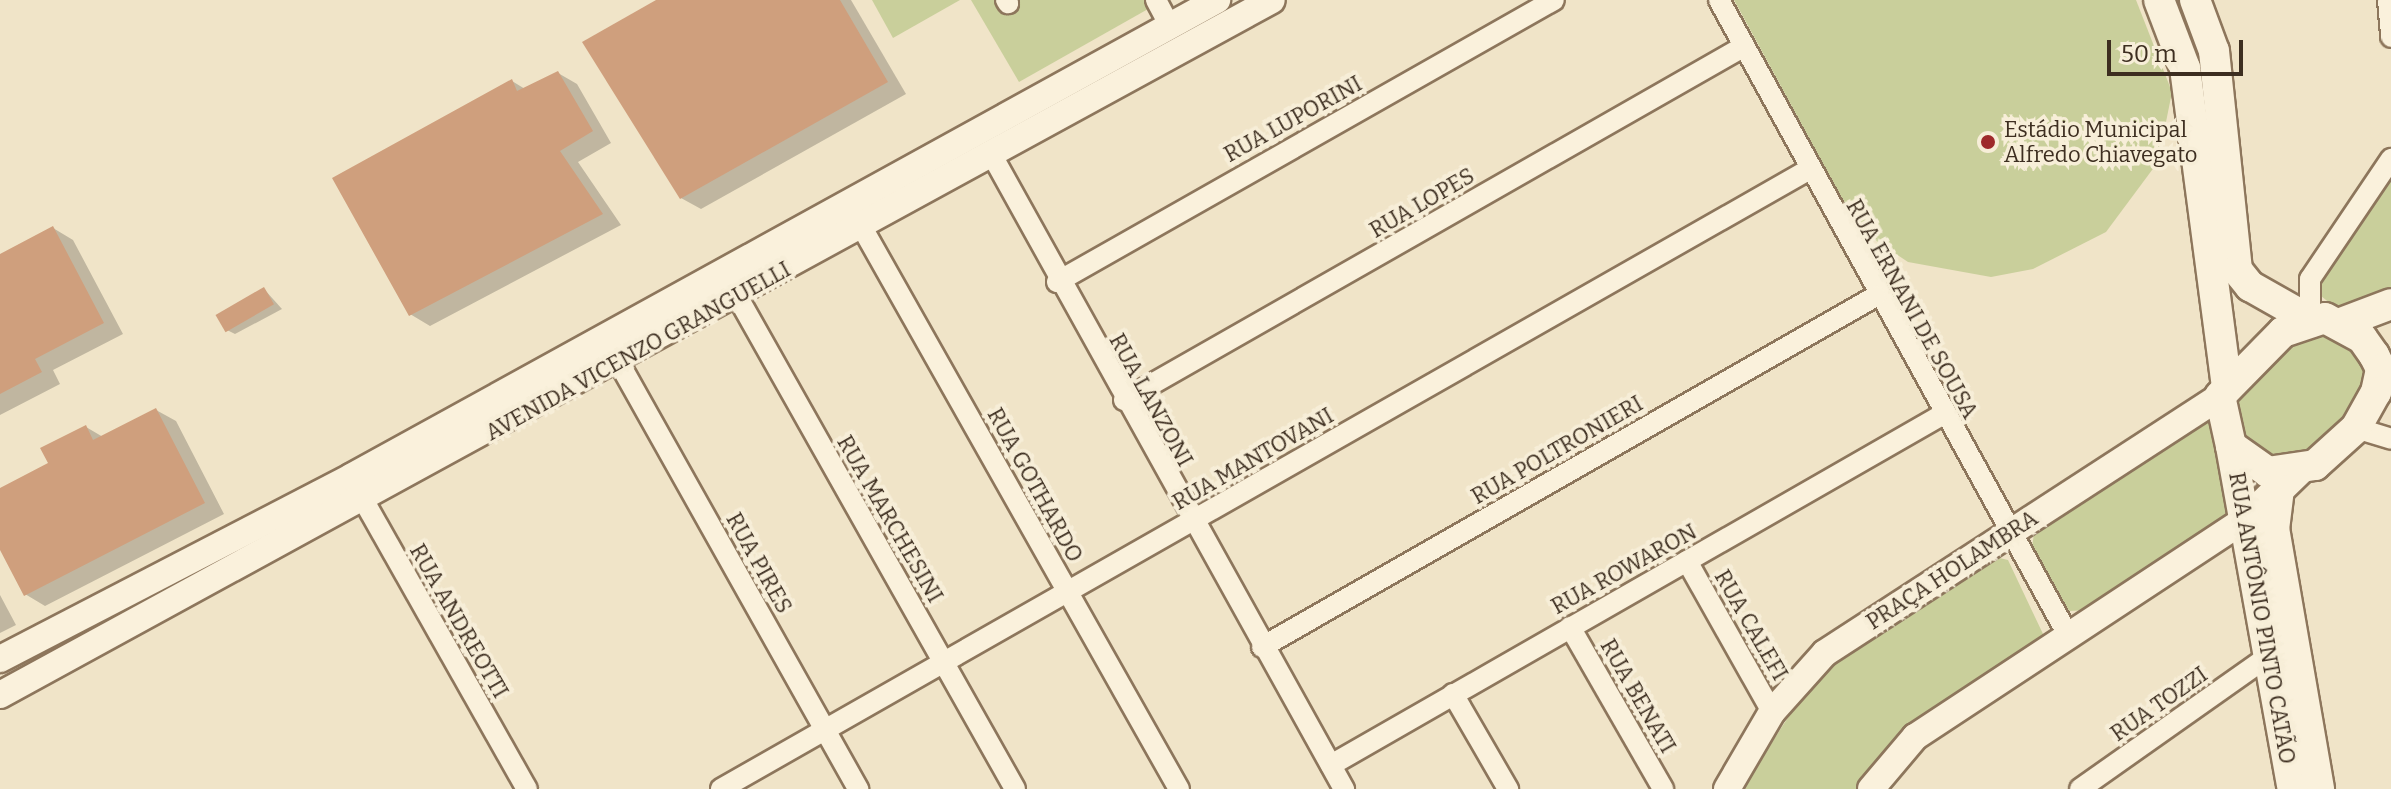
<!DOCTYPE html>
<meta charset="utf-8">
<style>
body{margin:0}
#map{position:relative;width:2391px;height:789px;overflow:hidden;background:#f0e4c8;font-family:Bitter,serif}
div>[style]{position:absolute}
.green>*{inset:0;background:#c9cf9b}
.shadow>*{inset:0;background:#0003}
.building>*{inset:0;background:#cf9f7d;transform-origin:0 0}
.roads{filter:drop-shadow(2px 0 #8d765c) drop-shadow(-2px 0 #8d765c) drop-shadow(0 2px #8d765c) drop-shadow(0 -2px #8d765c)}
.minor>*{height:20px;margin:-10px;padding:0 10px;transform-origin:10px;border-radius:10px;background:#faf1dc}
.tertiary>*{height:26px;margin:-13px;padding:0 13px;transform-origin:13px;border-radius:13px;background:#faf1dc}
.secondary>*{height:30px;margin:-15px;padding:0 15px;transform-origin:15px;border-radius:15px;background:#faf1dc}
.dots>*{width:22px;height:22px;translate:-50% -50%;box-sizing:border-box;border:4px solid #f7eed8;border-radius:50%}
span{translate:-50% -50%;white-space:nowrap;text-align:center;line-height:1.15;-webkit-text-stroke:7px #f7eed8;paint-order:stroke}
.street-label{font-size:22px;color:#3d2e20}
.poi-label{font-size:22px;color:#3d2e20}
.left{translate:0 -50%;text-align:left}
.scale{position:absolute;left:2107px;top:40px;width:136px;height:36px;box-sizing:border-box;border:4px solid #3d2e20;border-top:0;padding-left:10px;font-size:24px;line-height:28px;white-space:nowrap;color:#3d2e20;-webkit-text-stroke:6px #f7eed8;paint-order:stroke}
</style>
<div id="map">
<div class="green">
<div style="clip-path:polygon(872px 0,960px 0,893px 38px)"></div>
<div style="clip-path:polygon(971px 0,1164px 0,1019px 82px)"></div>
<div style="clip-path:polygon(1734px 0,2136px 0,2172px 92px,2158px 162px,2106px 232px,2033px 269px,1991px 277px,1908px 262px,1872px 238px,1846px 206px)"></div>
<div style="clip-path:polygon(2391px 177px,2391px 296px,2336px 308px,2316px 292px)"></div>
<div style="clip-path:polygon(2317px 328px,2352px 338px,2369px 369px,2358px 409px,2300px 461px,2278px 467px,2246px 449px,2233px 417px,2238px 398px,2297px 336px)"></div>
<div style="clip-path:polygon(2196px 416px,2212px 419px,2231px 510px,2226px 517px,2088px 610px,2069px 611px,2032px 548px,2035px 525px)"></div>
<div style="clip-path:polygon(1991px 556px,2008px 560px,2044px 636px,1896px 739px,1862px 789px,1742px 789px,1816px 674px)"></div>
</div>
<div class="shadow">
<div style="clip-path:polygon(661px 0,851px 0,906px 94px,701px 209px,681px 198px)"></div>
<div style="clip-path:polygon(558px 73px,577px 84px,611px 143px,578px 162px,621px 225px,430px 326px,410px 314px,512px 81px,525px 89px)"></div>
<div style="clip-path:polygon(53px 228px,73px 240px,123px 334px,53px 370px,60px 384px,0 415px,0 256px)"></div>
<div style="clip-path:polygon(264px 289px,282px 309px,235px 334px,225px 329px)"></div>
<div style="clip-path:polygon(156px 410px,176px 421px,224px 514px,45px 606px,25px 594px,0 546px,0 490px,50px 464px,86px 427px,103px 437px)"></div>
<div style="clip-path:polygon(0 595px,16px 625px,0 633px)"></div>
</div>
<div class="building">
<div style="clip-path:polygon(656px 0,840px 0,888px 82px,680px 199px,582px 42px)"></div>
<div style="clip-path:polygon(558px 71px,593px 131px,560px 151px,603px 214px,409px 316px,332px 178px,512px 79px,517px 91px)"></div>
<div style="clip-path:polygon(53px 226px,104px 323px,35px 359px,42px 372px,0 394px,0 254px)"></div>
<div style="left:264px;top:287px;width:20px;height:56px;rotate:60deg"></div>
<div style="clip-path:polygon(156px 408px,205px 503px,24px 596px,0 550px,0 488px,48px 463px,40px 448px,86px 425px,93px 440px)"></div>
</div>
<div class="roads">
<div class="minor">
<div style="left:1006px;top:0;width:4px;rotate:56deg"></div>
<div style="left:1156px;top:0;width:30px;rotate:62deg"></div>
<div style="left:1719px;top:0;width:727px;rotate:61.21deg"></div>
<div style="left:2388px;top:0;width:37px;rotate:85deg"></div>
<div style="left:993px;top:157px;width:723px;rotate:60.95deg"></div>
<div style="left:855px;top:215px;width:659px;rotate:60.56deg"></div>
<div style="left:728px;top:280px;width:584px;rotate:60.58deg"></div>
<div style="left:1057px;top:282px;width:571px;rotate:-29.57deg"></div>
<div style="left:2310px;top:320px;width:41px;rotate:-90deg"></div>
<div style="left:2310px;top:279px;width:145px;rotate:-56deg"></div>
<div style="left:618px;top:361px;width:491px;rotate:60.7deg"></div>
<div style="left:1124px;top:400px;width:713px;rotate:-29.7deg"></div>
<div style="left:2356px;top:428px;width:37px;rotate:17deg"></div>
<div style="left:356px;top:487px;width:347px;rotate:60.5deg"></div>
<div style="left:1687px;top:561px;width:173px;rotate:60.6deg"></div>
<div style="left:1570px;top:627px;width:187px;rotate:60.1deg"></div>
<div style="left:1262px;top:647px;width:707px;rotate:-29.75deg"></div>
<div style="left:1453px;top:694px;width:110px;rotate:59.9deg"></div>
<div style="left:1331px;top:765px;width:704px;rotate:-29.81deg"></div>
<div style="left:721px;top:789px;width:1251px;rotate:-29.66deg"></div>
<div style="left:2080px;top:789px;width:228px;rotate:-35.2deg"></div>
</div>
<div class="tertiary">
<div style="left:0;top:659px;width:395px;rotate:-27.4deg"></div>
<div style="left:351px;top:477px;width:989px;rotate:-28.85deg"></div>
<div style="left:0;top:695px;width:1449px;rotate:-28.65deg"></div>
<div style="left:1727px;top:789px;width:89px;rotate:-59.7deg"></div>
<div style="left:1772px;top:712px;width:79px;rotate:-48.1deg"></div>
<div style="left:1825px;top:653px;width:471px;rotate:-33deg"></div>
<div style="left:1871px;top:789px;width:68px;rotate:-49.8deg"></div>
<div style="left:1915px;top:737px;width:394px;rotate:-33.4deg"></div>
<div style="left:2244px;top:520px;width:54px;rotate:-44.3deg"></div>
</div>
<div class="secondary">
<div style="left:2159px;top:0;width:73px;rotate:69.1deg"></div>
<div style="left:2185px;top:68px;width:321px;rotate:82.5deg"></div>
<div style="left:2195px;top:0;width:54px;rotate:69.6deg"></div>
<div style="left:2214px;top:51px;width:220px;rotate:84deg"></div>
<div style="left:2237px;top:270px;width:21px;rotate:51deg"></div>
<div style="left:2250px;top:286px;width:69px;rotate:29.5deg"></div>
<div style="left:2325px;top:318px;width:42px;rotate:28.4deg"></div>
<div style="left:2362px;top:338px;width:21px;rotate:55deg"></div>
<div style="left:2374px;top:355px;width:16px;rotate:63deg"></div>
<div style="left:2381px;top:369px;width:24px;rotate:102deg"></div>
<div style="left:2376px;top:392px;width:41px;rotate:119.1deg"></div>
<div style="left:2356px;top:428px;width:55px;rotate:137.9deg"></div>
<div style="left:2315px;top:465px;width:48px;rotate:171.5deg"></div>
<div style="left:2268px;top:472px;width:45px;rotate:-144.9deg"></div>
<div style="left:2231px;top:446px;width:51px;rotate:-102.4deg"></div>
<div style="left:2220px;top:396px;width:90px;rotate:-45.5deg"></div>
<div style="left:2283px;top:332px;width:44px;rotate:-18.4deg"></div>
<div style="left:2341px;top:323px;width:53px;rotate:-20.8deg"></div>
<div style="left:2231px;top:446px;width:349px;rotate:79.8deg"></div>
<div style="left:2300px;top:469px;width:29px;rotate:136deg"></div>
<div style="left:2279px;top:489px;width:39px;rotate:97deg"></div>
<div style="left:2274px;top:528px;width:265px;rotate:80.2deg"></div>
</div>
</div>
<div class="dots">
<div style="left:1988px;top:142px;background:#9e2a2b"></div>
</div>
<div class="street-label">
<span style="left:1293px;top:119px;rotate:-29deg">RUA LUPORINI</span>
<span style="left:1422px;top:203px;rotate:-30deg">RUA LOPES</span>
<span style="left:1912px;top:309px;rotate:61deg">RUA ERNANI DE SOUSA</span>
<span style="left:638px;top:351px;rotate:-29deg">AVENIDA VICENZO GRANGUELLI</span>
<span style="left:1151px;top:400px;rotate:61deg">RUA LANZONI</span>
<span style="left:1557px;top:450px;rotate:-30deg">RUA POLTRONIERI</span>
<span style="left:1253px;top:459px;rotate:-30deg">RUA MANTOVANI</span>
<span style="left:1035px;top:485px;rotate:61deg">RUA GOTHARDO</span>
<span style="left:890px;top:519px;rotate:60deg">RUA MARCHESINI</span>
<span style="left:759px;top:563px;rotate:61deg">RUA PIRES</span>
<span style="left:1624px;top:569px;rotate:-29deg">RUA ROWARON</span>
<span style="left:1952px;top:570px;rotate:-33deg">PRAÇA HOLAMBRA</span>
<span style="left:2262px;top:618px;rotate:80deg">RUA ANTÔNIO PINTO CATÃO</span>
<span style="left:459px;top:621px;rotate:60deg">RUA ANDREOTTI</span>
<span style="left:1751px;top:625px;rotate:60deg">RUA CALEFI</span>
<span style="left:1638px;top:696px;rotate:60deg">RUA BENATI</span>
<span style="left:2159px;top:704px;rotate:-35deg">RUA TOZZI</span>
</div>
<div class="poi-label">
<span class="left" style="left:2004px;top:142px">Estádio Municipal<br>Alfredo Chiavegato</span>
</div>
<div class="scale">50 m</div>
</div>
